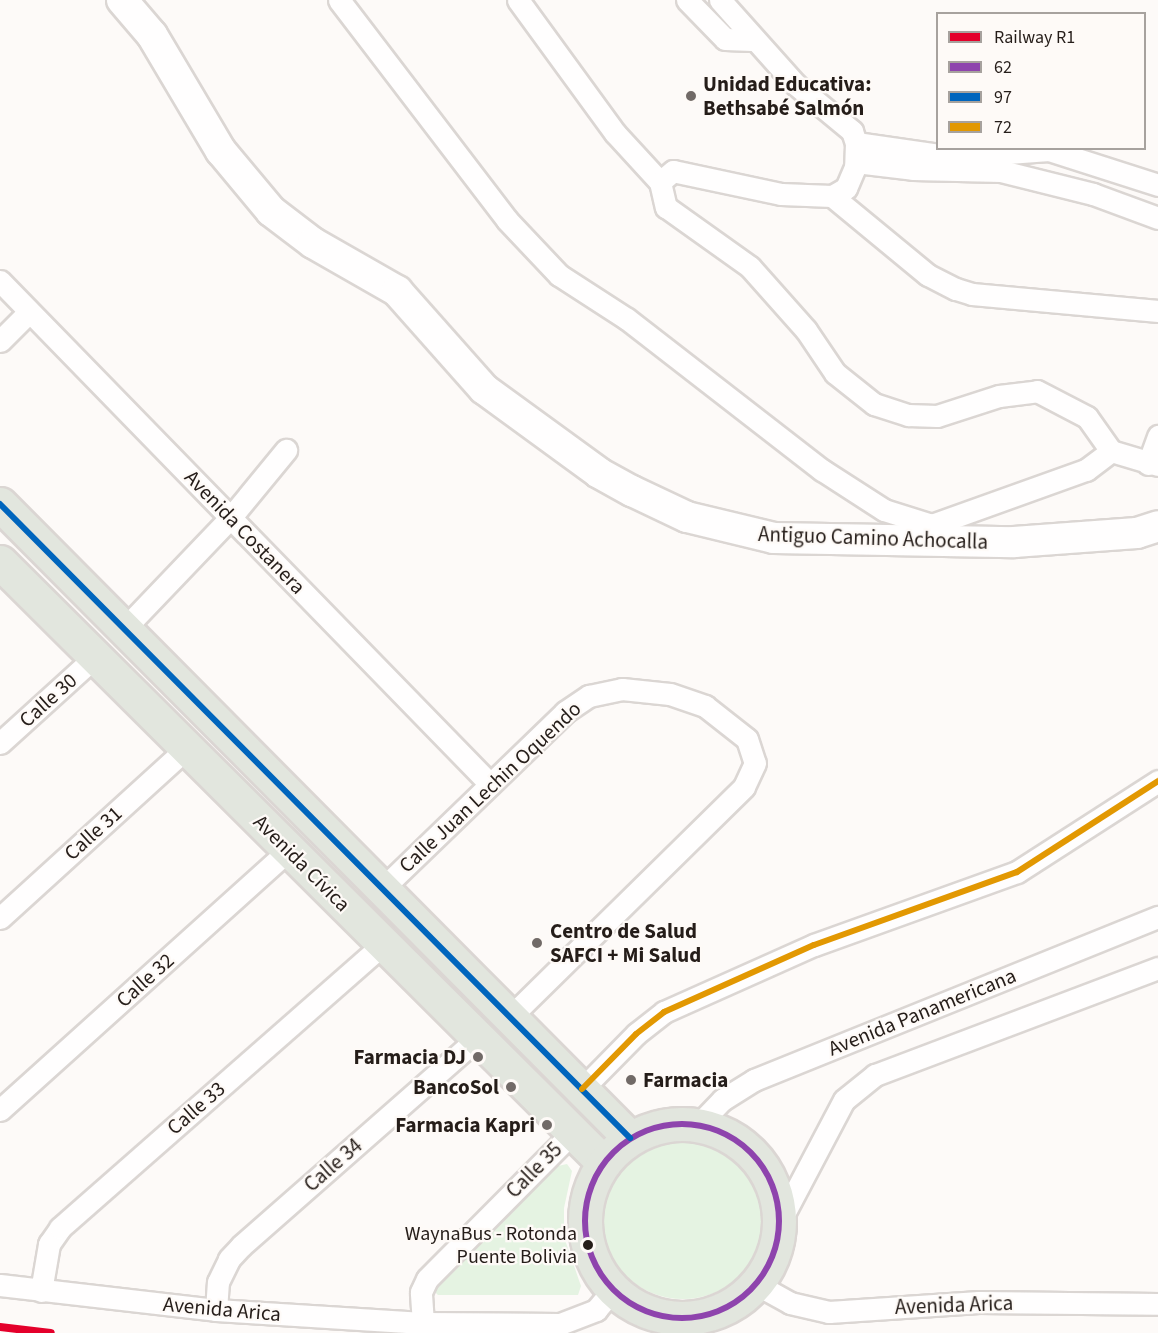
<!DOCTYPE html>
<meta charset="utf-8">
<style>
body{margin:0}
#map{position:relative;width:1158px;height:1333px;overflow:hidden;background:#fdfaf8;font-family:"Source Sans 3",sans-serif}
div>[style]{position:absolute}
.green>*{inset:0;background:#e5f3e2}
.round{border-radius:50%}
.roads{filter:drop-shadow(2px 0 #dbd6d3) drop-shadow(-2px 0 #dbd6d3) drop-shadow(0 2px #dbd6d3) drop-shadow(0 -2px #dbd6d3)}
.minor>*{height:21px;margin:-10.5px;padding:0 10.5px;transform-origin:10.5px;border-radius:10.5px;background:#fffefe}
.secondary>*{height:30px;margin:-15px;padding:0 15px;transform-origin:15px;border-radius:15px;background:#fffefe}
.primary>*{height:33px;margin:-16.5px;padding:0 16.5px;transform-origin:16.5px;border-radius:16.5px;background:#e2e6de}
.primary>.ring{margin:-16.5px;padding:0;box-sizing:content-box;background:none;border:33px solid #e2e6de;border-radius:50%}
.bus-1>*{height:6px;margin:-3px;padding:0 3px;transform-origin:3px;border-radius:3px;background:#8e44ad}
.bus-1>.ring{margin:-3px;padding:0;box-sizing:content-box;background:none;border:6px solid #8e44ad;border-radius:50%}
.bus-2>*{height:6px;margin:-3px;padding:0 3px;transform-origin:3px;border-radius:3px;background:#0065bd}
.bus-3>*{height:6px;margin:-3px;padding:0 3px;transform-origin:3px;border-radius:3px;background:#e29802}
.rail-1>*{height:8px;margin:-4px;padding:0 4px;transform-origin:4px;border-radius:4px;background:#e4002b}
.dots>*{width:16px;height:16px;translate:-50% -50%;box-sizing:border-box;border:3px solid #fefaf7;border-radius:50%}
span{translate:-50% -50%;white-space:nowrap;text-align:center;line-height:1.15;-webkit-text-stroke:4.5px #fefaf7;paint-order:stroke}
.bus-label{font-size:20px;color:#251d19}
.right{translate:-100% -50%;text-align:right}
.poi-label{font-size:21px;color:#251d19;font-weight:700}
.left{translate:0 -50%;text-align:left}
.street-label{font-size:21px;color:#251d19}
.legend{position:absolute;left:936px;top:12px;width:210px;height:138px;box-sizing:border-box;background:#fefaf7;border:2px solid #a7a29e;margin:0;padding:8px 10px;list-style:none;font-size:18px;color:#251d19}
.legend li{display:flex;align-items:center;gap:12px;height:30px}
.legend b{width:30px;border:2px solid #a7a29e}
</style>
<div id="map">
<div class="green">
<div class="round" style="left:600px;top:1133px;width:166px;height:166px"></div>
<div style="clip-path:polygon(567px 1164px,572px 1171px,564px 1208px,564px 1237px,581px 1286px,578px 1295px,438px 1295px,433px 1290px,433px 1283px,558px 1166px)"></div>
</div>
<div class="roads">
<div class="minor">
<div style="left:339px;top:0;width:277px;rotate:52.6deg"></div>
<div style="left:507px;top:220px;width:76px;rotate:46.6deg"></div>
<div style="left:559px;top:275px;width:81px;rotate:32.9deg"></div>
<div style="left:627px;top:319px;width:247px;rotate:37.8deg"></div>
<div style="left:822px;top:470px;width:74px;rotate:32.8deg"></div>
<div style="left:884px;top:510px;width:50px;rotate:17.4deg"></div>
<div style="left:518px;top:0;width:165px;rotate:53.9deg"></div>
<div style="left:615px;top:133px;width:67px;rotate:47.4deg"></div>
<div style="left:687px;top:0;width:54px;rotate:45.7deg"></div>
<div style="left:725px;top:39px;width:27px;rotate:2deg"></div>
<div style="left:720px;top:0;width:113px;rotate:48.2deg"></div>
<div style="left:795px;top:84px;width:74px;rotate:39.5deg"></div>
<div style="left:852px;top:131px;width:13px;rotate:72deg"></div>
<div style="left:856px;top:143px;width:24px;rotate:92deg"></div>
<div style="left:855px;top:167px;width:23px;rotate:113deg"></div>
<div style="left:846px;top:188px;width:16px;rotate:150deg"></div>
<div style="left:832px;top:196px;width:51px;rotate:-177.8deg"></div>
<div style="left:781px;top:194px;width:110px;rotate:-168deg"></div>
<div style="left:673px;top:171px;width:17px;rotate:140deg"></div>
<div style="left:660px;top:182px;width:26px;rotate:77deg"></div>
<div style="left:666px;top:207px;width:103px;rotate:35.5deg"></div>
<div style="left:750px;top:267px;width:84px;rotate:48.4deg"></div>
<div style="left:806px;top:330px;width:52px;rotate:56deg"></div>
<div style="left:835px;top:373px;width:50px;rotate:38.5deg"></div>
<div style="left:874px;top:404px;width:36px;rotate:18deg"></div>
<div style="left:908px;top:415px;width:29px;rotate:2deg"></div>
<div style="left:937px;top:416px;width:65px;rotate:-17.9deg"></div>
<div style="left:999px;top:396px;width:38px;rotate:-7deg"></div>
<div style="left:1037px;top:391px;width:56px;rotate:27.5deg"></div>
<div style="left:1087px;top:417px;width:42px;rotate:54.8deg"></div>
<div style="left:1111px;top:451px;width:49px;rotate:16.6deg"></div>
<div style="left:856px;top:143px;width:98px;rotate:8.2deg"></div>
<div style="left:953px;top:157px;width:96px;rotate:-4.2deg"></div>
<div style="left:1049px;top:150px;width:114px;rotate:17.8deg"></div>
<div style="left:856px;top:162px;width:57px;rotate:7deg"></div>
<div style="left:913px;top:169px;width:88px;rotate:1.3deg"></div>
<div style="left:1001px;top:171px;width:95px;rotate:14deg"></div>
<div style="left:1093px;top:194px;width:69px;rotate:20.3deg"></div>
<div style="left:832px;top:196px;width:124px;rotate:39.5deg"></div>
<div style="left:928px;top:275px;width:31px;rotate:27deg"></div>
<div style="left:956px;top:289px;width:17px;rotate:17deg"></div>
<div style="left:972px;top:294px;width:187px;rotate:5.2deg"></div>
<div style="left:0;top:281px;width:702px;rotate:45.75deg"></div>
<div style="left:0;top:341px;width:41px;rotate:-45deg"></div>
<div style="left:1148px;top:464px;width:30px;rotate:-70deg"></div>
<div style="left:928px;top:538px;width:14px;rotate:-73deg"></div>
<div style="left:932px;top:525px;width:164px;rotate:-19.7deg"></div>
<div style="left:1086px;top:470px;width:31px;rotate:-37deg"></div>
<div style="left:124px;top:629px;width:155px;rotate:-46.3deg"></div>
<div style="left:231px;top:517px;width:87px;rotate:-50.6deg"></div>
<div style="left:0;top:743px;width:128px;rotate:-42.2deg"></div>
<div style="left:382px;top:889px;width:255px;rotate:-44deg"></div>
<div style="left:565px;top:712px;width:29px;rotate:-34deg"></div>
<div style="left:589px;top:696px;width:34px;rotate:-12deg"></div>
<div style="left:622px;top:689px;width:48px;rotate:5.9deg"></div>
<div style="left:670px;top:694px;width:37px;rotate:19deg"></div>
<div style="left:705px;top:706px;width:53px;rotate:38.2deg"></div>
<div style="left:747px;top:739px;width:25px;rotate:72deg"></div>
<div style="left:755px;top:763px;width:26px;rotate:115deg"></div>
<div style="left:744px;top:787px;width:328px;rotate:135.5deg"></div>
<div style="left:0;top:918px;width:253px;rotate:-42.3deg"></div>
<div style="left:582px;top:1089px;width:77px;rotate:-45.5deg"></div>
<div style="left:636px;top:1034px;width:36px;rotate:-38deg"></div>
<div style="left:664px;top:1012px;width:164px;rotate:-24.1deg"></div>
<div style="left:814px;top:945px;width:216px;rotate:-19.8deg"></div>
<div style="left:1017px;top:872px;width:168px;rotate:-32.8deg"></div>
<div style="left:0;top:1110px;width:389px;rotate:-42deg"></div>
<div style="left:698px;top:1125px;width:35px;rotate:-46deg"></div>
<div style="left:722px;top:1100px;width:38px;rotate:-32deg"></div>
<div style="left:754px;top:1080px;width:436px;rotate:-22deg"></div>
<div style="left:778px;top:1225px;width:141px;rotate:-62.2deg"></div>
<div style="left:844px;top:1100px;width:40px;rotate:-39deg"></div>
<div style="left:875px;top:1075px;width:303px;rotate:-20.7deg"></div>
<div style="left:756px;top:1284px;width:39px;rotate:29deg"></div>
<div style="left:790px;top:1303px;width:40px;rotate:13deg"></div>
<div style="left:829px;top:1312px;width:150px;rotate:-3.8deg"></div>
<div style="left:979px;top:1302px;width:179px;rotate:0.6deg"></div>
<div style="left:0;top:1285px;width:217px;rotate:6.6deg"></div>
<div style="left:216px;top:1310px;width:207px;rotate:3.6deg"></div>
<div style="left:423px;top:1323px;width:137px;rotate:0.4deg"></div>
<div style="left:560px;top:1324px;width:39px;rotate:-21deg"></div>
<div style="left:596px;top:1310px;width:26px;rotate:-50deg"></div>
<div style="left:41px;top:1291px;width:48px;rotate:-80.3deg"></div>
<div style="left:49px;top:1244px;width:19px;rotate:-55deg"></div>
<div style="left:60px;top:1228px;width:430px;rotate:-41.3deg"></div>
<div style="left:216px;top:1310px;width:28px;rotate:-86deg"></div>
<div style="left:218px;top:1282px;width:25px;rotate:-64deg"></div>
<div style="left:229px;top:1259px;width:18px;rotate:-47deg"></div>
<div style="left:241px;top:1246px;width:315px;rotate:-41.3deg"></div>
<div style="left:423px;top:1323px;width:31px;rotate:-94deg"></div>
<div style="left:421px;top:1292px;width:14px;rotate:-65deg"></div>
<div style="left:427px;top:1279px;width:207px;rotate:-45.2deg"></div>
</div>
<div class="secondary">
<div style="left:122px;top:0;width:46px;rotate:49.4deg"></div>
<div style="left:152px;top:35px;width:135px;rotate:59.3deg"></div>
<div style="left:221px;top:151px;width:78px;rotate:50.2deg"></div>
<div style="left:271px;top:211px;width:53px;rotate:37.3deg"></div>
<div style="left:313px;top:243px;width:97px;rotate:29.7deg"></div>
<div style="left:397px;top:291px;width:131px;rotate:48.4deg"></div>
<div style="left:484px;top:389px;width:142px;rotate:36.1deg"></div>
<div style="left:599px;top:473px;width:38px;rotate:29deg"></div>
<div style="left:632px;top:491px;width:61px;rotate:25.3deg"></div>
<div style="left:687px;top:517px;width:89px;rotate:13.6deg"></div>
<div style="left:774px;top:538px;width:240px;rotate:1deg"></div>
<div style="left:1014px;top:542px;width:123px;rotate:-4.2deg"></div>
<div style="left:1137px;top:533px;width:22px;rotate:-18deg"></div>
</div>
<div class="primary">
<div style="left:0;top:504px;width:894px;rotate:45.18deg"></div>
<div style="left:0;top:562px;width:852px;rotate:44.86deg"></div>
<div class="ring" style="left:585px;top:1124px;width:161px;height:161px"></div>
</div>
</div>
<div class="bus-1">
<div class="ring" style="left:585px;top:1124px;width:188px;height:188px"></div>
</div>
<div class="bus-2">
<div style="left:0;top:504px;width:894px;rotate:45.18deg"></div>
</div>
<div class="bus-3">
<div style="left:582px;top:1089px;width:77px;rotate:-45.5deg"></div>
<div style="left:636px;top:1034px;width:36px;rotate:-38deg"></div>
<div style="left:664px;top:1012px;width:164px;rotate:-24.1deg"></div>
<div style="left:814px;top:945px;width:216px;rotate:-19.8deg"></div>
<div style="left:1017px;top:872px;width:168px;rotate:-32.8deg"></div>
</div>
<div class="rail-1">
<div style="left:0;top:1327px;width:51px;rotate:6.7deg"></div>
</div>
<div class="dots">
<div style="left:691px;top:96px;background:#716a67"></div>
<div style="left:537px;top:943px;background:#716a67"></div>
<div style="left:478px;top:1057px;background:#716a67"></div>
<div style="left:631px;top:1080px;background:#716a67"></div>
<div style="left:511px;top:1087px;background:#716a67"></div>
<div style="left:547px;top:1125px;background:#716a67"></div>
<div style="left:588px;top:1245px;background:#251d19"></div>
</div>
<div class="bus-label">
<span class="right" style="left:577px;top:1246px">WaynaBus - Rotonda<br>Puente Bolivia</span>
</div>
<div class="poi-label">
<span class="left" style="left:703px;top:96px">Unidad Educativa:<br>Bethsabé Salmón</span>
<span class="left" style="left:550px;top:943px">Centro de Salud<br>SAFCI + Mi Salud</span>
<span class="right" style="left:466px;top:1057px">Farmacia DJ</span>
<span class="left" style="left:643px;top:1080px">Farmacia</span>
<span class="right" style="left:499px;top:1087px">BancoSol</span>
<span class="right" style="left:535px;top:1125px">Farmacia Kapri</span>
</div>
<div class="street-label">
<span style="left:245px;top:532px;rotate:46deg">Avenida Costanera</span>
<span style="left:873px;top:538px;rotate:2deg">Antiguo Camino Achocalla</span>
<span style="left:48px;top:700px;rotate:-42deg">Calle 30</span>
<span style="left:490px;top:787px;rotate:-43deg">Calle Juan Lechin Oquendo</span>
<span style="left:93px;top:833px;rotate:-42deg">Calle 31</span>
<span style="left:302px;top:863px;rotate:45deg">Avenida Cívica</span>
<span style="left:145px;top:980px;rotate:-42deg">Calle 32</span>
<span style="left:922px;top:1012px;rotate:-22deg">Avenida Panamericana</span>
<span style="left:196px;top:1108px;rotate:-41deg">Calle 33</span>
<span style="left:333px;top:1165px;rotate:-41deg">Calle 34</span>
<span style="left:534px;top:1170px;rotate:-45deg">Calle 35</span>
<span style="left:954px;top:1305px;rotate:-2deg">Avenida Arica</span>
<span style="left:222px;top:1309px;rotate:5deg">Avenida Arica</span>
</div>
<ul class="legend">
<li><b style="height:8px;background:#e4002b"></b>Railway R1</li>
<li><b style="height:8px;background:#8e44ad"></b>62</li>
<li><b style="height:8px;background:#0065bd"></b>97</li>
<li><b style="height:8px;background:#e29802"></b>72</li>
</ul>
</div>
